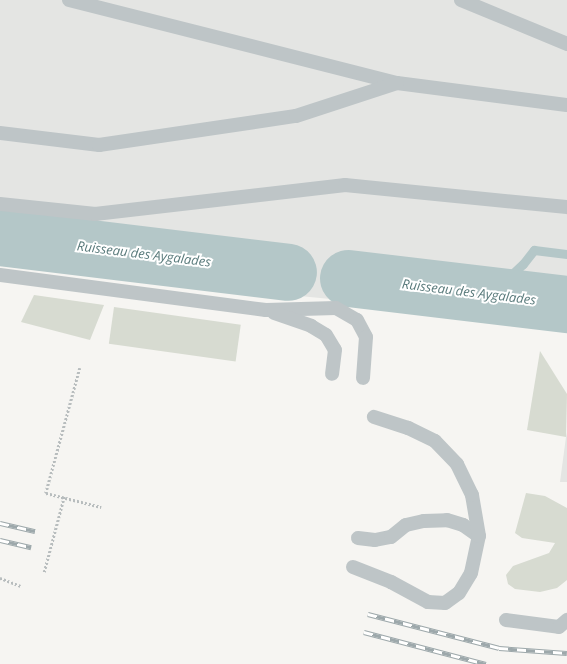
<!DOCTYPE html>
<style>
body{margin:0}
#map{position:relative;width:567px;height:664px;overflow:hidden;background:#f6f5f2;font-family:"Open Sans",sans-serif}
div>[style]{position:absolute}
.built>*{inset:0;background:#e4e5e3}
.green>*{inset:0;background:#d7dbd1;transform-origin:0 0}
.stream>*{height:9px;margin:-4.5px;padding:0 4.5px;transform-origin:4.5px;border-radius:4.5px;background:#b4c7c8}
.river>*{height:57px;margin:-28.5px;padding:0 28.5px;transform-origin:28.5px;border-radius:28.5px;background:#b4c7c8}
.path>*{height:2.5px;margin-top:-1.25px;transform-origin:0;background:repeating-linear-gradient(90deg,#b8bdbe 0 2px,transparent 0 4px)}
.service>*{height:14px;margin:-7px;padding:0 7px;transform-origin:7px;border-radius:7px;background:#bec5c7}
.rail>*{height:4.5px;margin-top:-2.25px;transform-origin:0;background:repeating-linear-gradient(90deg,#fff 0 9px,#9da8ab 0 18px);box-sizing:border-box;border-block:1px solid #9da8ab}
span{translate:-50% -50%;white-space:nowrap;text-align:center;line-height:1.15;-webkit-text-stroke:4px #fff;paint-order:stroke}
.water-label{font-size:13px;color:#597a7b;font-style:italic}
</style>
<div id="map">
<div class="built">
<div style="clip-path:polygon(0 0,567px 0,567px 322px,279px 294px,0 262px)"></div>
<div style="clip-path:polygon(567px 432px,567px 482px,560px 482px,566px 437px)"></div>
</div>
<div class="green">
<div style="clip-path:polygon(34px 295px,104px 305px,90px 340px,21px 322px)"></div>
<div style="left:114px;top:307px;width:128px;height:37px;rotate:8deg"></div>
<div style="clip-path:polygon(540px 351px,567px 394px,566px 437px,527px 430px)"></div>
<div style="clip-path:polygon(526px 493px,545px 496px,567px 508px,567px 580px,557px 588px,540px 592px,515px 589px,508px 584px,506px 575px,513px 566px,549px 553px,555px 543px,522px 538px,515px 533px)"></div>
</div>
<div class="stream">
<div style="left:455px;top:291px;width:58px;rotate:-15.9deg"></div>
<div style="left:511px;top:275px;width:16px;rotate:-43deg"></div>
<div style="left:523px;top:264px;width:18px;rotate:-52deg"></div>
<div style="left:534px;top:250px;width:33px;rotate:7deg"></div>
</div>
<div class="river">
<div style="left:0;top:237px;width:290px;rotate:6.9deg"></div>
<div style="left:348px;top:278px;width:221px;rotate:6.8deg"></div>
</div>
<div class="path">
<div style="left:80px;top:368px;width:130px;rotate:105.2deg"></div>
<div style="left:46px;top:493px;width:57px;rotate:14.3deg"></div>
<div style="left:44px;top:572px;width:78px;rotate:-75.1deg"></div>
<div style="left:0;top:578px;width:22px;rotate:21deg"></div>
</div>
<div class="service">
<div style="left:69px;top:0;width:338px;rotate:14.2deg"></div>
<div style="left:397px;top:83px;width:171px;rotate:7.4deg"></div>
<div style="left:461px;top:0;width:115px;rotate:22.5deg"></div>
<div style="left:0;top:133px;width:100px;rotate:6.9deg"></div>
<div style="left:99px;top:145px;width:199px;rotate:-8.4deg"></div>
<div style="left:296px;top:116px;width:106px;rotate:-18.1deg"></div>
<div style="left:0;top:204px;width:96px;rotate:6deg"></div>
<div style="left:95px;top:214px;width:252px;rotate:-6.6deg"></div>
<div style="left:345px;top:185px;width:223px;rotate:5.7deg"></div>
<div style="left:0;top:275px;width:268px;rotate:7.5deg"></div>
<div style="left:266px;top:310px;width:70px;rotate:-1.6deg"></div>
<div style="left:336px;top:308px;width:24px;rotate:30deg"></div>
<div style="left:357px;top:320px;width:19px;rotate:62deg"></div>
<div style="left:366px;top:337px;width:41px;rotate:94.2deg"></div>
<div style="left:274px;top:313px;width:39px;rotate:19deg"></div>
<div style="left:311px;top:326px;width:17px;rotate:31deg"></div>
<div style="left:326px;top:335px;width:17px;rotate:59deg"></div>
<div style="left:335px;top:350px;width:24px;rotate:97deg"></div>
<div style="left:358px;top:538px;width:17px;rotate:7deg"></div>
<div style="left:375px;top:540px;width:16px;rotate:-11deg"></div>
<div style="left:391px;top:537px;width:19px;rotate:-39deg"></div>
<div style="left:406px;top:525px;width:18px;rotate:-13deg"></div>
<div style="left:424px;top:521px;width:23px;rotate:-2deg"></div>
<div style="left:447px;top:520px;width:17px;rotate:17deg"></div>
<div style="left:463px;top:525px;width:19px;rotate:35deg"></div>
<div style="left:353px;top:567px;width:41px;rotate:21.5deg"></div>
<div style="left:391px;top:582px;width:42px;rotate:28.4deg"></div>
<div style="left:428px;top:602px;width:17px;rotate:3deg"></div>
<div style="left:445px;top:603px;width:17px;rotate:-36deg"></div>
<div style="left:459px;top:593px;width:23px;rotate:-59deg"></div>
<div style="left:471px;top:573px;width:38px;rotate:-78deg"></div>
<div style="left:479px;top:536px;width:42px;rotate:-99.7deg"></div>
<div style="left:472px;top:495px;width:34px;rotate:-116deg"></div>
<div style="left:457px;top:464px;width:32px;rotate:-134deg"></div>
<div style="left:435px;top:441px;width:30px;rotate:-154deg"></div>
<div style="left:408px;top:428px;width:36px;rotate:-162deg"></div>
<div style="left:506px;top:620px;width:53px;rotate:7.5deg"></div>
<div style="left:559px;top:627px;width:11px;rotate:-41deg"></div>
</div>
<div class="rail">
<div style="left:0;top:523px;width:36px;rotate:13deg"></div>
<div style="left:0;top:540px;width:32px;rotate:13deg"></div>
<div style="left:368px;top:614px;width:135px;rotate:14.5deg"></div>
<div style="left:499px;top:648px;width:68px;rotate:4.2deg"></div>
<div style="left:364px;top:632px;width:126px;rotate:14.7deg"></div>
</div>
<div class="water-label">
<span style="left:144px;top:254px;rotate:7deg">Ruisseau des Aygalades</span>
<span style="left:469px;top:292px;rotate:7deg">Ruisseau des Aygalades</span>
</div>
</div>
